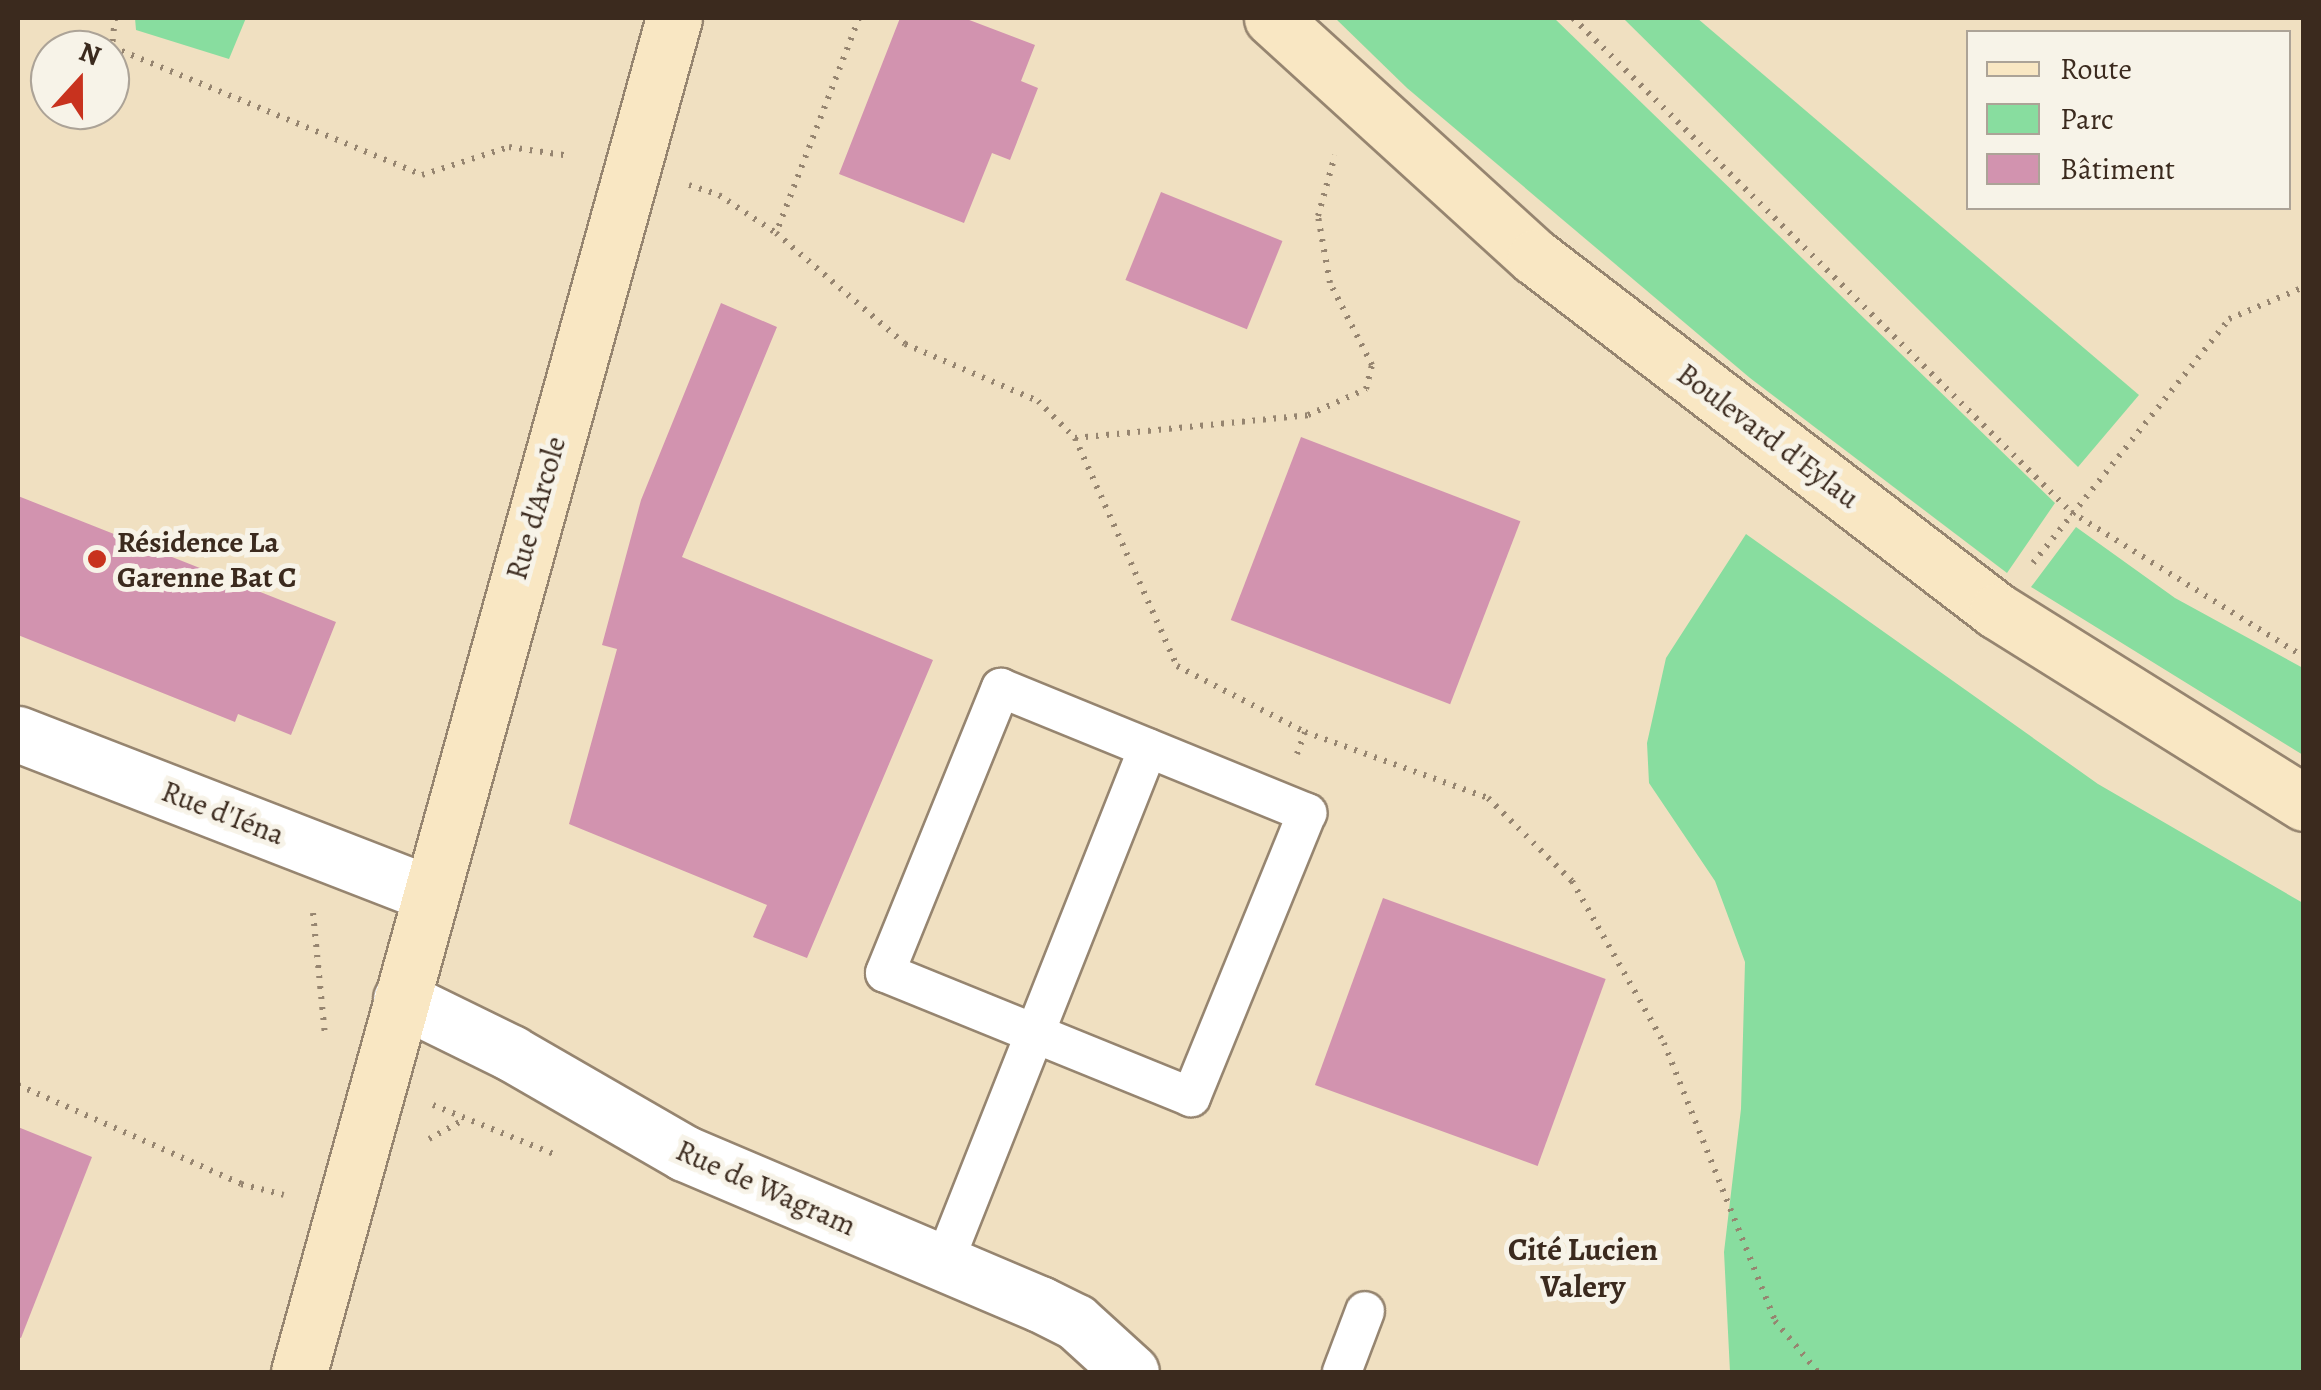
<!DOCTYPE html>
<meta charset="utf-8">
<style>
body{margin:0}
#map{position:relative;width:2321px;height:1390px;overflow:hidden;background:#f0e0c1;font-family:Alegreya,serif}
div>[style]{position:absolute}
.green>*{inset:0;background:#88dd9f}
.building>*{inset:0;background:#d293af;transform-origin:0 0}
.path>*{height:6px;margin-top:-3px;transform-origin:0;background:repeating-linear-gradient(90deg,#968570 0 2.5px,transparent 0 10.5px)}
.roads{filter:drop-shadow(2px 0 #968570) drop-shadow(-2px 0 #968570) drop-shadow(0 2px #968570) drop-shadow(0 -2px #968570)}
.service>*{height:38px;margin:-19px;padding:0 19px;transform-origin:19px;border-radius:19px;background:#fff}
.minor>*{height:55px;margin:-27.5px;padding:0 27.5px;transform-origin:27.5px;border-radius:27.5px;background:#fff}
.secondary>*{height:55px;margin:-27.5px;padding:0 27.5px;transform-origin:27.5px;border-radius:27.5px;background:#f9e7c3}
.dots>*{width:28px;height:28px;translate:-50% -50%;box-sizing:border-box;border:5px solid #f7f3e8;border-radius:50%}
span{translate:-50% -50%;white-space:nowrap;text-align:center;line-height:1.15;-webkit-text-stroke:10px #f7f3e8;paint-order:stroke}
.street-label{font-size:30px;color:#3b2a1e}
.poi-label{font-size:30px;color:#3b2a1e;font-weight:700}
.left{translate:0 -50%;text-align:left}
.neighbourhood-label{font-size:32px;color:#3b2a1e;font-weight:700}
.frame{position:absolute;inset:0;border:20px solid #3b2a1e;pointer-events:none}
.legend{position:absolute;left:1966px;top:30px;width:325px;height:180px;box-sizing:border-box;background:#f7f3e8;border:2px solid #aca397;margin:0;padding:12px 18px;list-style:none;font-size:30px;color:#3b2a1e}
.legend li{display:flex;align-items:center;gap:20px;height:50px}
.legend b{width:50px;border:2px solid #aca397}
.north{position:absolute;left:30px;top:30px;width:100px;height:100px;box-sizing:border-box;background:#f7f3e8;border:2px solid #aca397;border-radius:50%;rotate:21deg;font-size:28px;font-weight:700;line-height:40px;text-align:center;color:#3b2a1e}
.north::after{content:'';display:block;margin:auto;width:35px;height:45px;background:#c8321e;clip-path:polygon(50% 0,100% 100%,50% 72%,0 100%)}
</style>
<div id="map">
<div class="green">
<div style="clip-path:polygon(135px 18px,246px 18px,229px 59px,136px 30px)"></div>
<div style="clip-path:polygon(1335px 18px,1554px 18px,2055px 503px,2007px 573px,1750px 378px,1407px 88px)"></div>
<div style="clip-path:polygon(1623px 18px,1697px 18px,2139px 395px,2078px 467px)"></div>
<div style="clip-path:polygon(2076px 527px,2175px 598px,2303px 668px,2303px 755px,2031px 587px)"></div>
<div style="clip-path:polygon(1746px 534px,2098px 784px,2303px 903px,2303px 1372px,1730px 1372px,1724px 1252px,1741px 1109px,1745px 962px,1715px 881px,1649px 783px,1647px 743px,1666px 658px)"></div>
</div>
<div class="building">
<div style="clip-path:polygon(900px 18px,964px 18px,1035px 45px,1021px 81px,1038px 88px,1010px 160px,992px 153px,964px 223px,839px 174px)"></div>
<div style="left:1161px;top:192px;width:131px;height:95px;rotate:22deg"></div>
<div style="clip-path:polygon(721px 303px,777px 327px,682px 557px,933px 660px,807px 958px,753px 937px,767px 905px,569px 824px,617px 649px,602px 645px,641px 500px)"></div>
<div style="left:1301px;top:437px;width:235px;height:196px;rotate:21deg"></div>
<div style="clip-path:polygon(18px 496px,336px 622px,291px 735px,238px 714px,235px 722px,18px 635px)"></div>
<div style="left:1383px;top:898px;width:237px;height:199px;rotate:20deg"></div>
<div style="clip-path:polygon(18px 1127px,92px 1157px,21px 1338px,18px 1337px)"></div>
</div>
<div class="path">
<div style="left:115px;top:18px;width:29px;rotate:96deg"></div>
<div style="left:112px;top:47px;width:335px;rotate:22.4deg"></div>
<div style="left:422px;top:175px;width:91px;rotate:-17.8deg"></div>
<div style="left:509px;top:147px;width:62px;rotate:8.4deg"></div>
<div style="left:859px;top:18px;width:230px;rotate:111.1deg"></div>
<div style="left:776px;top:233px;width:170px;rotate:40.7deg"></div>
<div style="left:905px;top:344px;width:145px;rotate:23.2deg"></div>
<div style="left:1038px;top:401px;width:52px;rotate:45deg"></div>
<div style="left:1075px;top:438px;width:234px;rotate:-5.6deg"></div>
<div style="left:1308px;top:415px;width:64px;rotate:-24.1deg"></div>
<div style="left:1366px;top:389px;width:25px;rotate:-76deg"></div>
<div style="left:1372px;top:365px;width:92px;rotate:-117.1deg"></div>
<div style="left:1330px;top:283px;width:68px;rotate:-100.2deg"></div>
<div style="left:1318px;top:216px;width:63px;rotate:-74.4deg"></div>
<div style="left:1573px;top:18px;width:701px;rotate:44.77deg"></div>
<div style="left:2071px;top:512px;width:274px;rotate:31.9deg"></div>
<div style="left:689px;top:185px;width:32px;rotate:18deg"></div>
<div style="left:719px;top:195px;width:69px;rotate:33.7deg"></div>
<div style="left:1075px;top:438px;width:250px;rotate:65.9deg"></div>
<div style="left:1177px;top:666px;width:144px;rotate:27.3deg"></div>
<div style="left:2033px;top:563px;width:313px;rotate:-51.2deg"></div>
<div style="left:2229px;top:319px;width:82px;rotate:-23.1deg"></div>
<div style="left:1297px;top:754px;width:23px;rotate:-70deg"></div>
<div style="left:1305px;top:732px;width:195px;rotate:19.8deg"></div>
<div style="left:1488px;top:798px;width:118px;rotate:44.7deg"></div>
<div style="left:1572px;top:881px;width:186px;rotate:60.4deg"></div>
<div style="left:1664px;top:1043px;width:299px;rotate:68.2deg"></div>
<div style="left:1775px;top:1321px;width:67px;rotate:49.9deg"></div>
<div style="left:313px;top:913px;width:123px;rotate:84.4deg"></div>
<div style="left:18px;top:1085px;width:244px;rotate:23.9deg"></div>
<div style="left:241px;top:1184px;width:44px;rotate:14.3deg"></div>
<div style="left:433px;top:1105px;width:133px;rotate:22.1deg"></div>
<div style="left:429px;top:1139px;width:41px;rotate:-29.1deg"></div>
</div>
<div class="roads">
<div class="service">
<div style="left:1001px;top:688px;width:331px;rotate:22.2deg"></div>
<div style="left:1307px;top:813px;width:307px;rotate:112.2deg"></div>
<div style="left:1191px;top:1097px;width:330px;rotate:-157.9deg"></div>
<div style="left:885px;top:973px;width:308px;rotate:-67.9deg"></div>
<div style="left:943px;top:1265px;width:556px;rotate:-68.37deg"></div>
<div style="left:1342px;top:1372px;width:65px;rotate:-69.3deg"></div>
</div>
<div class="minor">
<div style="left:18px;top:734px;width:440px;rotate:21.2deg"></div>
<div style="left:401px;top:999px;width:123px;rotate:26.1deg"></div>
<div style="left:511px;top:1053px;width:200px;rotate:30deg"></div>
<div style="left:684px;top:1153px;width:387px;rotate:23deg"></div>
<div style="left:1040px;top:1304px;width:40px;rotate:26.6deg"></div>
<div style="left:1076px;top:1322px;width:74px;rotate:42.3deg"></div>
</div>
<div class="secondary">
<div style="left:1272px;top:18px;width:355px;rotate:42.3deg"></div>
<div style="left:1535px;top:257px;width:582px;rotate:37.46deg"></div>
<div style="left:1997px;top:611px;width:362px;rotate:32deg"></div>
<div style="left:299px;top:1372px;width:1405px;rotate:-74.52deg"></div>
</div>
</div>
<div class="dots">
<div style="left:97px;top:559px;background:#c8321e"></div>
</div>
<div class="street-label">
<span style="left:1768px;top:436px;rotate:37deg">Boulevard d'Eylau</span>
<span style="left:536px;top:508px;rotate:-74deg">Rue d'Arcole</span>
<span style="left:223px;top:813px;rotate:21deg">Rue d'Iéna</span>
<span style="left:766px;top:1188px;rotate:24deg">Rue de Wagram</span>
</div>
<div class="poi-label">
<span class="left" style="left:117px;top:559px">Résidence La<br>Garenne Bat C</span>
</div>
<div class="neighbourhood-label">
<span style="left:1583px;top:1268px">Cité Lucien<br>Valery</span>
</div>
<div class="frame"></div>
<ul class="legend">
<li><b style="height:12px;background:#f9e7c3"></b>Route</li>
<li><b style="height:28px;background:#88dd9f"></b>Parc</li>
<li><b style="height:28px;background:#d293af"></b>Bâtiment</li>
</ul>
<div class="north">N</div>
</div>
